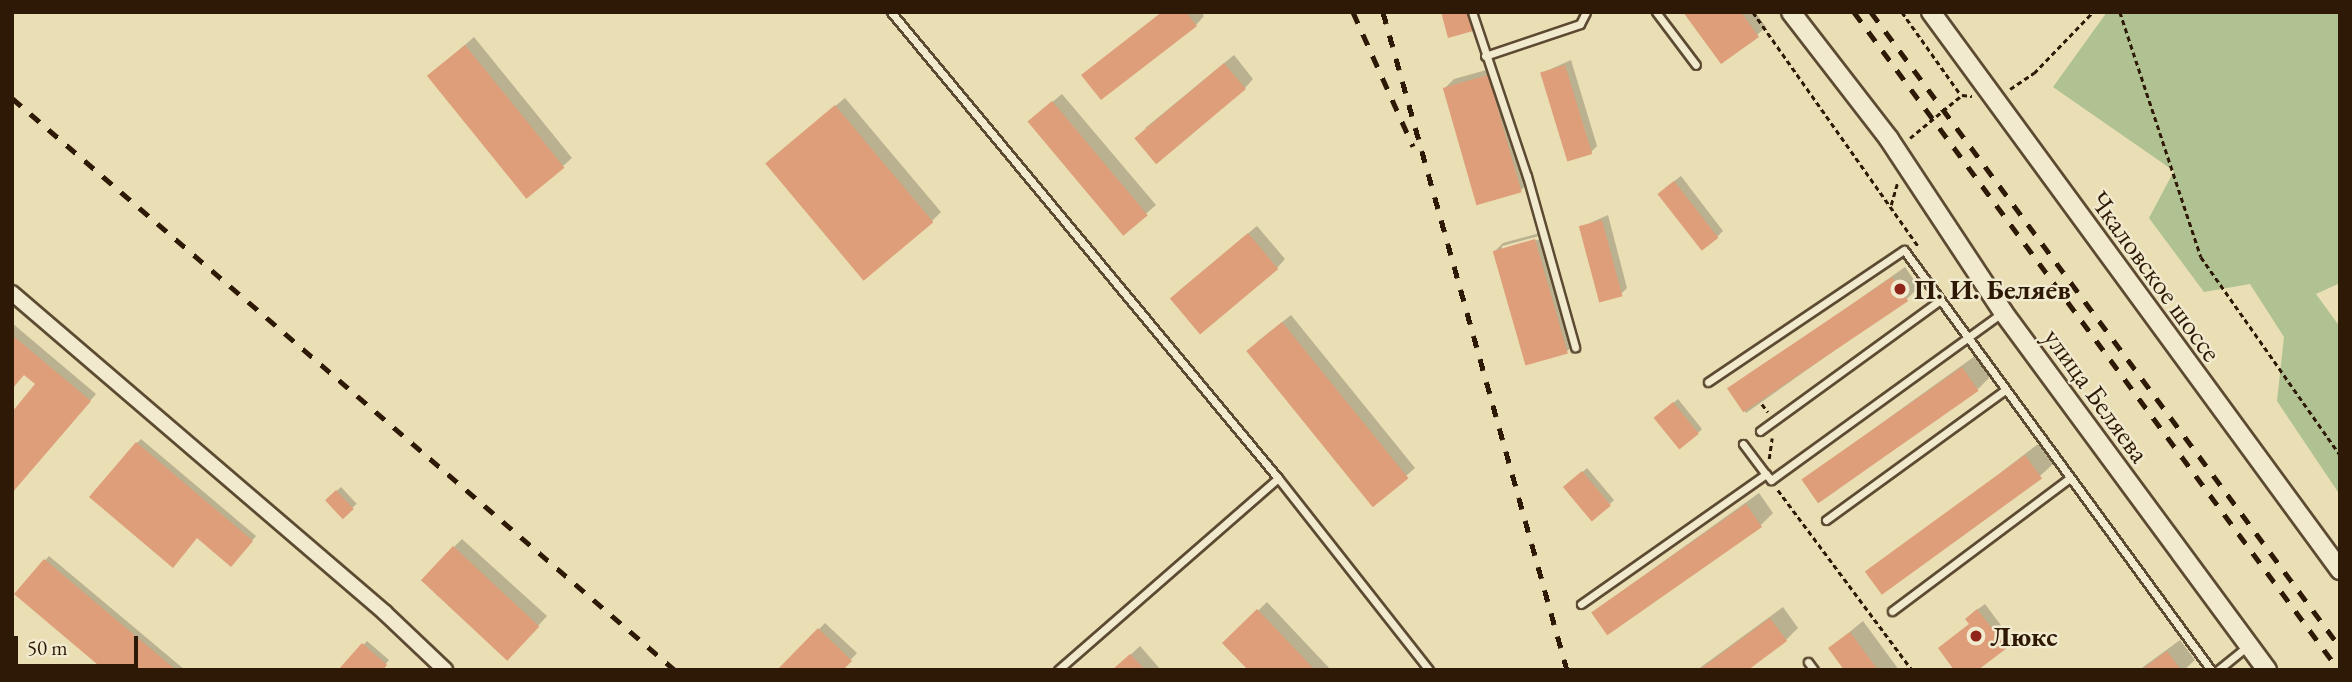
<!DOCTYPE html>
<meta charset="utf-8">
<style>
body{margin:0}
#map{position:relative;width:2352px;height:682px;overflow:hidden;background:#e9deb4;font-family:"EB Garamond",serif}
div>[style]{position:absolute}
.green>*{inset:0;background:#b0c291}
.shadow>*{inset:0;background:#0003;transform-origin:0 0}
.building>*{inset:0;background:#de9e79;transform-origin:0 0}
.path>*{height:2.5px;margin-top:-1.25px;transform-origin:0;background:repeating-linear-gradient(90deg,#2e1907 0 5px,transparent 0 8.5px)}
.roads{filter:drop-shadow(2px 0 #5d4a32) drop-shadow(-2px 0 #5d4a32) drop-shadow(0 2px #5d4a32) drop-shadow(0 -2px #5d4a32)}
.service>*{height:7px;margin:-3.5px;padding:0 3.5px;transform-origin:3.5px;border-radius:3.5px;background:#f1eace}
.minor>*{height:14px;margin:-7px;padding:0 7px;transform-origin:7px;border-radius:7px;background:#f1eace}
.tertiary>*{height:18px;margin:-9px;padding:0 9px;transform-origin:9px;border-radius:9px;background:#f1eace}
.rail>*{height:5px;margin-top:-2.5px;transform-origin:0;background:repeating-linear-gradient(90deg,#2e1907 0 12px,transparent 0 24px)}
.dots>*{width:19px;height:19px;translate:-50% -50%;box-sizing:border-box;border:4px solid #f1eace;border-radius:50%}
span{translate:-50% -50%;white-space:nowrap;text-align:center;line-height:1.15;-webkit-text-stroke:5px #f1eace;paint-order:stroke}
.street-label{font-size:28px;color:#2e1907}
.poi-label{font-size:28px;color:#2e1907;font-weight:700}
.left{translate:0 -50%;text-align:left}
.frame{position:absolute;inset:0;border:14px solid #2e1907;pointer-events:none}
.scale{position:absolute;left:14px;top:636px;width:124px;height:32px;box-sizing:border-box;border:4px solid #2e1907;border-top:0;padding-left:9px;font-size:21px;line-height:24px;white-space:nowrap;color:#2e1907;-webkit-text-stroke:5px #f1eace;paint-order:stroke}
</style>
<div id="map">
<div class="green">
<div style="clip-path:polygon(2107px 12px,2340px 12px,2340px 283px,2316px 294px,2340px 327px,2340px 495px,2277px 401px,2284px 337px,2250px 284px,2204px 292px,2149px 218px,2174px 171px,2053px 87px)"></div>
</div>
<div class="shadow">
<div style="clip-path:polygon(1162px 12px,1201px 12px,1204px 16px,1196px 25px,1083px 75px)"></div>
<div style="clip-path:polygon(1686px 12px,1755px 12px,1766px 27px,1757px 35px)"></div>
<div style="clip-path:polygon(474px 37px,572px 158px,563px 166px,429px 76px)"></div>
<div style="clip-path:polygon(1234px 55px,1253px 79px,1245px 88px,1144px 129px)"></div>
<div style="clip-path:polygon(1571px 60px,1597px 146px,1591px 152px,1542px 73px)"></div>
<div style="clip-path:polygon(1497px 67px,1529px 182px,1520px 191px,1445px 88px,1454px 79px)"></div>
<div style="clip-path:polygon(1062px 94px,1156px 205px,1124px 233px,1039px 113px)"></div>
<div style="clip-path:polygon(845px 98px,941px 212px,932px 221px,776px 155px)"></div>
<div style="clip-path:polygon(1681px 176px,1723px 231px,1717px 237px,1665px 188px)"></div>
<div style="clip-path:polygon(1608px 215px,1627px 288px,1621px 294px,1581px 227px)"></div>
<div style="clip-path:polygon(1257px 226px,1285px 259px,1277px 268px,1180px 290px)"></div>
<div style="clip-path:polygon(evenodd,1544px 232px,1575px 344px,1566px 352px,1495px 251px,1503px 243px,1544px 232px,1543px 235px,1544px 238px,1502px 250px,1502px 246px,1543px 235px)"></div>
<div style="clip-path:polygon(1905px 267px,1919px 287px,1907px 299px,1746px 413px,1732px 392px,1744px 380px)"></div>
<div style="clip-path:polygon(1291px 315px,1415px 468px,1406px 476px,1257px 342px)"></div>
<div style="clip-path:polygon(12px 323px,96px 394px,12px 491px,38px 384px,24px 373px,12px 384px)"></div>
<div style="clip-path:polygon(1975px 356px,1990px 377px,1978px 389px,1820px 502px,1805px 481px,1818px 469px)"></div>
<div style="clip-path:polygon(1678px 399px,1702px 429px,1698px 433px,1660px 414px)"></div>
<div style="clip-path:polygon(141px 439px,256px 536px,235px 561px,198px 536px,137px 443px)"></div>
<div style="clip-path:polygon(2038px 444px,2053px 464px,2040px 476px,1869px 574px)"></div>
<div style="clip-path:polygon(1587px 468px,1614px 500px,1610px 504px,1570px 483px)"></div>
<div style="left:341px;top:487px;width:23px;height:19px;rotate:47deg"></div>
<div style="clip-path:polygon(1759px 493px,1773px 513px,1761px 525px,1593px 612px)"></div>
<div style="clip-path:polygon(462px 539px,547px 616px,517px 649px,454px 547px)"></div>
<div style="clip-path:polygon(49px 556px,185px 670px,107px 670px,16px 594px)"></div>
<div style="clip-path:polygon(1267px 602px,1331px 670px,1251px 670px,1225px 643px)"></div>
<div style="clip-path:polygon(1985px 604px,2012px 640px,1975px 670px,1971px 623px,1974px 612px)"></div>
<div style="clip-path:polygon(1783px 607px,1798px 628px,1786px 640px,1745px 670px,1697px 670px)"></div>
<div style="clip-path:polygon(1863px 621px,1899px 670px,1846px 670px,1830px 648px)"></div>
<div style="clip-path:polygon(825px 623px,857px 653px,841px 670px,780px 670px)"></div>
<div style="clip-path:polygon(2180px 640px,2195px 660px,2184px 670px,2139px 670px)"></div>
<div style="clip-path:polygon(367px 641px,389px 660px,381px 670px,341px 670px)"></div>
<div style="clip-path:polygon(1140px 646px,1161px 670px,1114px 670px)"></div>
</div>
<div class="building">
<div style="clip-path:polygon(1162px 12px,1186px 12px,1197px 26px,1101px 100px,1081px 75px)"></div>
<div style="clip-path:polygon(1441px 12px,1467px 12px,1473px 31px,1448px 38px)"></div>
<div style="clip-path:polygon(1683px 12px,1741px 12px,1759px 37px,1721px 64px)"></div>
<div style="left:465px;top:45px;width:158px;height:49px;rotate:51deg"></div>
<div style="left:1224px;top:63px;width:34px;height:117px;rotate:50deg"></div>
<div style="left:1565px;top:65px;width:93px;height:26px;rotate:73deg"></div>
<div style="left:1488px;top:75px;width:122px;height:47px;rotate:74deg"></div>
<div style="left:1052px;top:101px;width:149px;height:32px;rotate:50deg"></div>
<div style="left:835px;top:105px;width:153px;height:91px;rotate:50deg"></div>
<div style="left:1674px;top:181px;width:72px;height:21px;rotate:52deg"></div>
<div style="left:1602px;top:220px;width:79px;height:24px;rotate:75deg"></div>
<div style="left:1248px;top:233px;width:47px;height:102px;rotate:50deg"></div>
<div style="left:1535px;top:239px;width:119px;height:44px;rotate:74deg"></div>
<div style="left:1892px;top:277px;width:29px;height:199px;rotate:56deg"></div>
<div style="left:1282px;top:322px;width:201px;height:46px;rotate:51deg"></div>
<div style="clip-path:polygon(12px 335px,91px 401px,12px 493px,12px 412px,35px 384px,24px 375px,12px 389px)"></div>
<div style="left:1962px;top:367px;width:29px;height:196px;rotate:55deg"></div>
<div style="left:1673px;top:402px;width:41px;height:25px;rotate:51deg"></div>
<div style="clip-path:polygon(136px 442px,253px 541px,231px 567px,197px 538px,173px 568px,89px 497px)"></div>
<div style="left:2025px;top:455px;width:29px;height:198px;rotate:54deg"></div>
<div style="left:1582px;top:471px;width:45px;height:25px;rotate:50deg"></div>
<div style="left:336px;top:490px;width:26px;height:15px;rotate:47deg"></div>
<div style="left:1746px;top:504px;width:28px;height:189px;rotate:55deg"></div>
<div style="left:453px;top:546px;width:118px;height:47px;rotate:43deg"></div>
<div style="clip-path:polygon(44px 559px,176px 670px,104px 670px,14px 594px)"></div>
<div style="clip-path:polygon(1257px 609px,1315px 670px,1248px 670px,1222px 643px)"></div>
<div style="clip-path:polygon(1977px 609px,2007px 648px,1978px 670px,1954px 670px,1938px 648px,1969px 624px,1965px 619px)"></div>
<div style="clip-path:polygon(1770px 618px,1787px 641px,1748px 670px,1699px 670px)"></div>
<div style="clip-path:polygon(818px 628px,852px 661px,843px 670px,777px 670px)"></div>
<div style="clip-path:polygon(1850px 632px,1878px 670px,1844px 670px,1828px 648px)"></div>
<div style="clip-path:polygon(362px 643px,387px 665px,383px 670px,338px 670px)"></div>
<div style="clip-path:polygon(2167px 651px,2181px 670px,2141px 670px)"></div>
<div style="clip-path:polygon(1130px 654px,1145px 670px,1112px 670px)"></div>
</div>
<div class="path">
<div style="left:1753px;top:12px;width:288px;rotate:54.8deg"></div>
<div style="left:1902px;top:12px;width:102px;rotate:54.6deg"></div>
<div style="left:2058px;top:12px;width:18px"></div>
<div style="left:2120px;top:12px;width:258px;rotate:71.7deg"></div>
<div style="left:2201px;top:257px;width:242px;rotate:54.9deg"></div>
<div style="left:2010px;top:89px;width:29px;rotate:-34deg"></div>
<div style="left:2034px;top:73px;width:85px;rotate:-46deg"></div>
<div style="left:1910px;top:138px;width:67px;rotate:-39.6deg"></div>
<div style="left:1962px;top:95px;width:10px;rotate:6deg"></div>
<div style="left:1891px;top:205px;width:22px;rotate:-74deg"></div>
<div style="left:1762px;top:404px;width:10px;rotate:53deg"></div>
<div style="left:1769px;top:459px;width:21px;rotate:-82deg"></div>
<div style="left:1778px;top:490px;width:224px;rotate:53.3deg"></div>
</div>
<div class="roads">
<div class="service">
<div style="left:891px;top:12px;width:606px;rotate:50.29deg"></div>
<div style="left:1278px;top:478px;width:244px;rotate:51.8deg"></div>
<div style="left:1472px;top:12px;width:173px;rotate:71.5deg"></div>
<div style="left:1527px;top:176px;width:178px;rotate:74.3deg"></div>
<div style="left:1656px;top:12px;width:66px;rotate:53deg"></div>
<div style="left:1485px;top:56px;width:100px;rotate:-18.6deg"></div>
<div style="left:1580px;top:24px;width:13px;rotate:-63deg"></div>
<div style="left:1708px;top:382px;width:236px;rotate:-34deg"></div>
<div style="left:1904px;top:250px;width:520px;rotate:53.83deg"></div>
<div style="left:1760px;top:431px;width:223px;rotate:-36deg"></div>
<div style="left:1743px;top:444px;width:38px;rotate:53deg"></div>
<div style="left:1826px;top:520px;width:221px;rotate:-36deg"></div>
<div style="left:1581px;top:604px;width:226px;rotate:-35.1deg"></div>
<div style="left:1766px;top:474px;width:8px;rotate:50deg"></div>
<div style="left:1771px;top:480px;width:286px;rotate:-35.9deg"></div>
<div style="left:1892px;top:611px;width:222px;rotate:-36.8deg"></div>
<div style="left:1808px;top:662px;width:10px;rotate:53deg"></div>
<div style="left:1058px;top:670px;width:292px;rotate:-41.1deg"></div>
<div style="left:2218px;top:670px;width:38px;rotate:-39deg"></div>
</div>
<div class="minor">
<div style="left:12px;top:293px;width:491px;rotate:40.6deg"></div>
<div style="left:385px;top:613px;width:83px;rotate:43.5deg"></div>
</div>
<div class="tertiary">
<div style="left:1791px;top:12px;width:160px;rotate:52.3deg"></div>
<div style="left:1889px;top:139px;width:207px;rotate:56.6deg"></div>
<div style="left:2003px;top:312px;width:445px;rotate:53.6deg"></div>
<div style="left:1931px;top:12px;width:692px;rotate:53.76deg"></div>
</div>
</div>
<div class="rail">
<div style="left:1353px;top:12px;width:147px;rotate:65.9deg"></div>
<div style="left:1383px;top:12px;width:683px;rotate:74.38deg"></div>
<div style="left:1854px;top:12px;width:817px;rotate:53.61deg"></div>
<div style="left:1871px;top:12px;width:789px;rotate:53.55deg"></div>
<div style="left:12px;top:98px;width:876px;rotate:40.79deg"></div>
</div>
<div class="dots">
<div style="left:1900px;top:289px;background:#8f2418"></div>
<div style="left:1976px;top:636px;background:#8f2418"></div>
</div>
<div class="street-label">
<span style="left:2156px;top:276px;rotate:54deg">Чкаловское шоссе</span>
<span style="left:2097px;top:395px;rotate:54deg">улица Беляева</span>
</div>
<div class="poi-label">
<span class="left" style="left:1914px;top:289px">П. И. Беляев</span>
<span class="left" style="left:1990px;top:636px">Люкс</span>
</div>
<div class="frame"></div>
<div class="scale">50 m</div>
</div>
